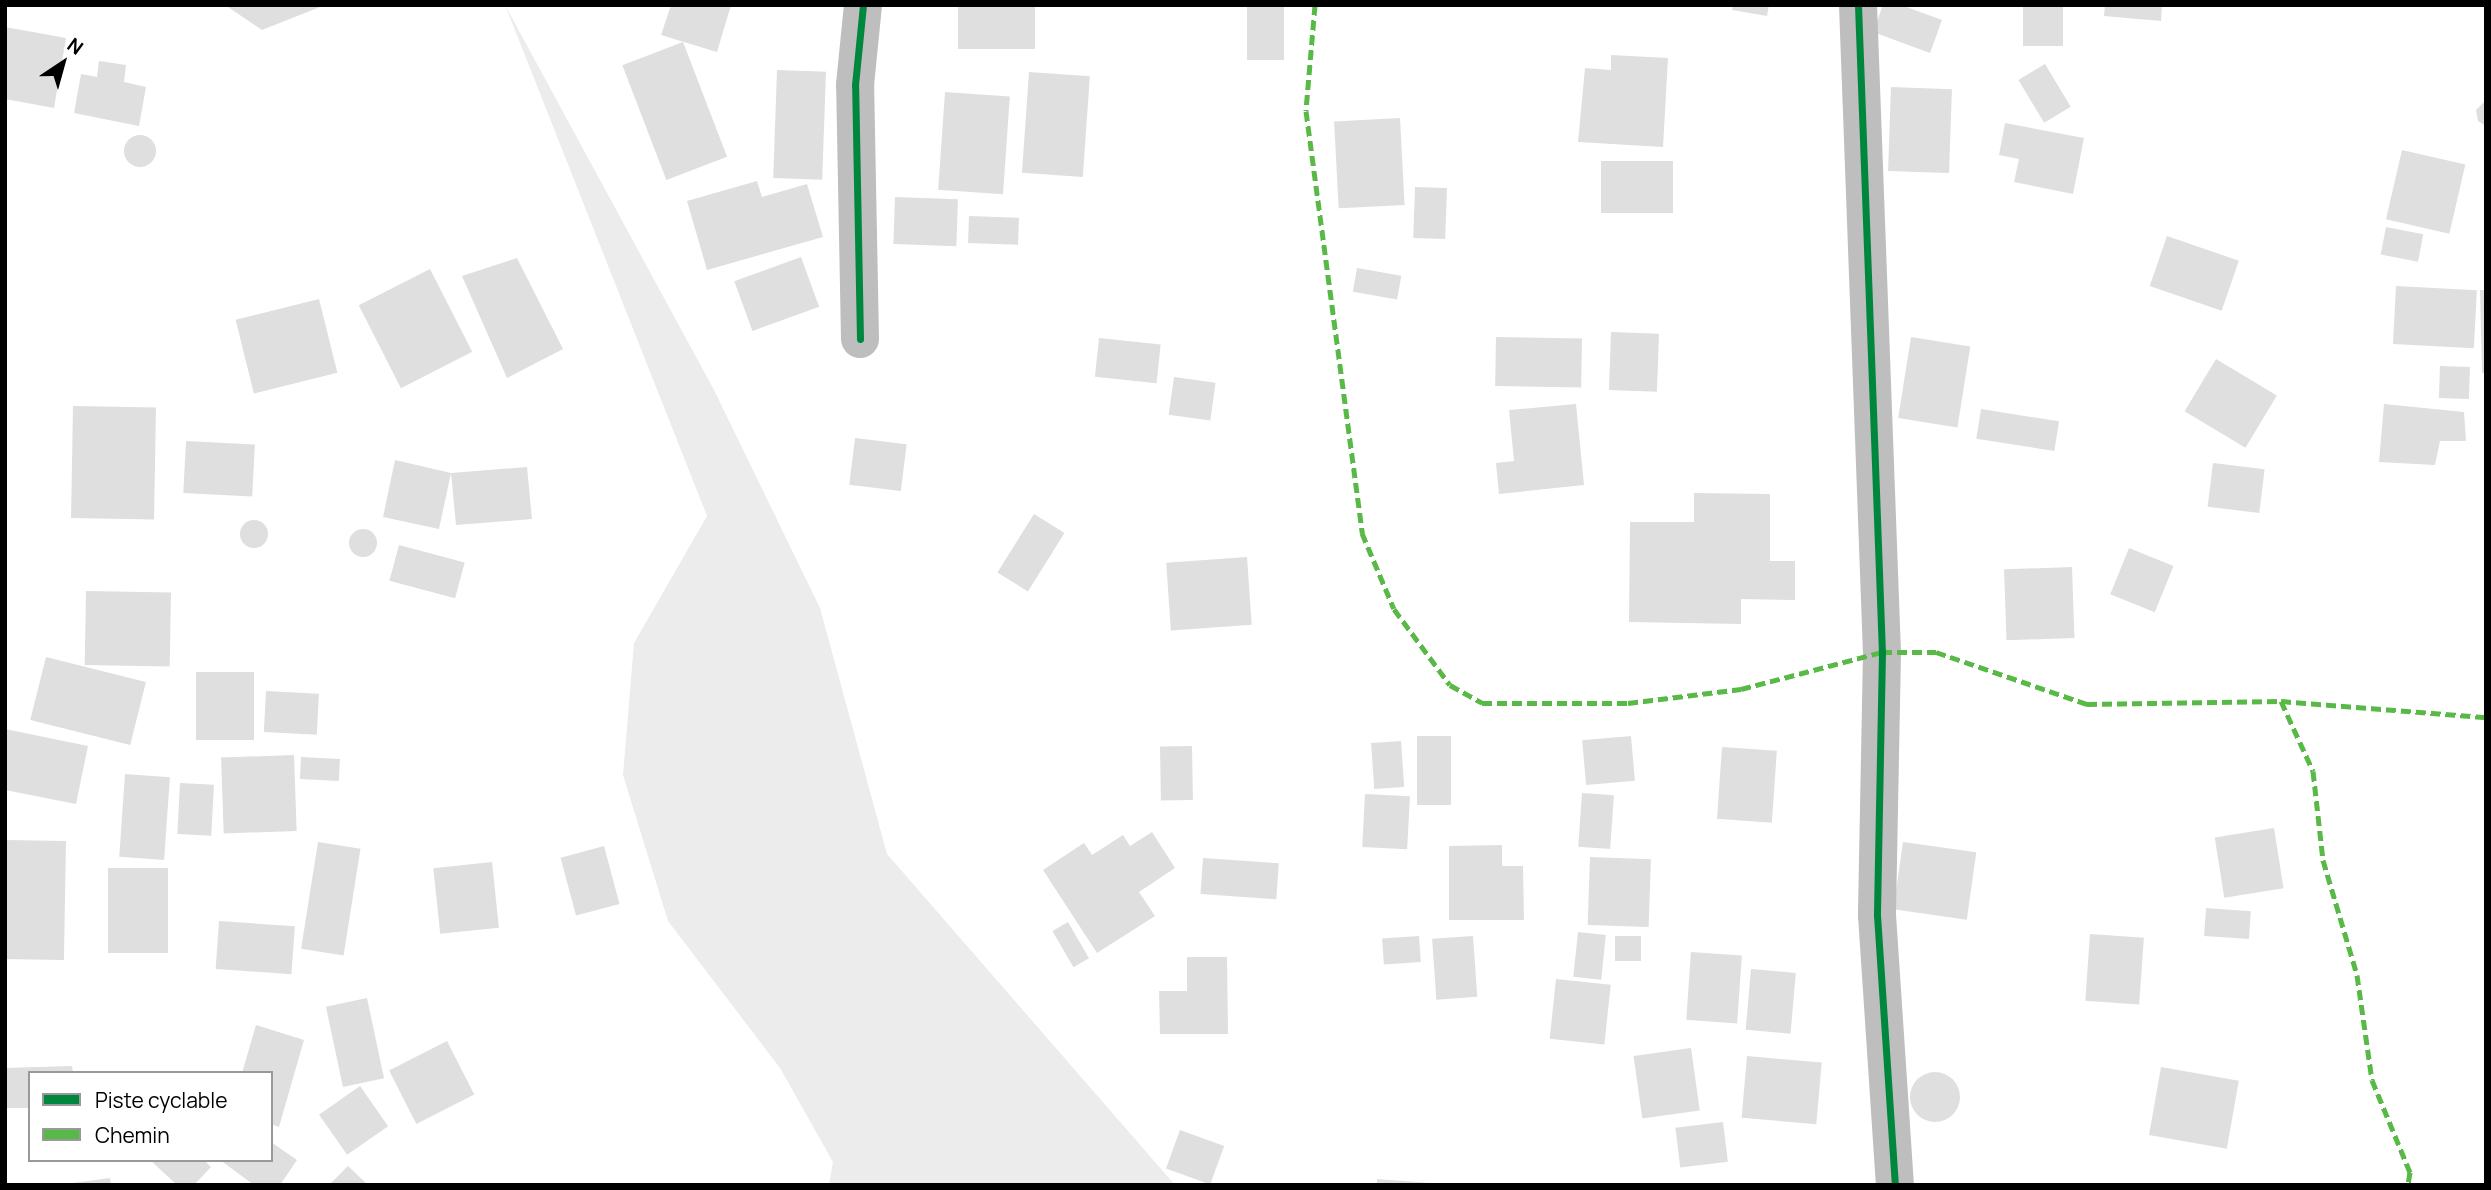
<!DOCTYPE html>
<style>
body{margin:0}
#map{position:relative;width:2491px;height:1190px;overflow:hidden;background:#fff;font-family:Manrope,sans-serif}
div>[style]{position:absolute}
.green>*{inset:0;background:#ececec}
.building>*{inset:0;background:#dfdfdf;transform-origin:0 0}
.round{border-radius:50%}
.minor>*{height:38px;margin:-19px;padding:0 19px;transform-origin:19px;border-radius:19px;background:#bebebe}
.quiet>*{height:5px;margin-top:-2.5px;transform-origin:0;background:repeating-linear-gradient(90deg,#58b947 0 10px,transparent 0 15px)}
.cycleway>*{height:7px;margin:-3.5px;padding:0 3.5px;transform-origin:3.5px;border-radius:3.5px;background:#00873e}
span{translate:-50% -50%;white-space:nowrap;text-align:center;line-height:1.15;-webkit-text-stroke:5px #fff;paint-order:stroke}
.frame{position:absolute;inset:0;border:7px solid #000;pointer-events:none}
.legend{position:absolute;left:28px;top:1071px;width:245px;height:91px;box-sizing:border-box;background:#fff;border:2px solid #999;margin:0;padding:9px 12px;list-style:none;font-size:21px;color:#000}
.legend li{display:flex;align-items:center;gap:14px;height:35px}
.legend b{width:35px;border:2px solid #999}
.north{position:absolute;left:28px;top:28px;width:70px;height:70px;-webkit-text-stroke:5px #fff;paint-order:stroke;rotate:36deg;font-size:19px;font-weight:700;line-height:28px;text-align:center;color:#000}
.north::after{content:'';display:block;margin:auto;width:24px;height:32px;background:#000;clip-path:polygon(50% 0,100% 100%,50% 72%,0 100%)}
</style>
<div id="map">
<div class="green">
<div style="clip-path:polygon(505px 5px,714px 390px,820px 608px,887px 854px,1175px 1185px,829px 1185px,833px 1162px,780px 1068px,668px 921px,623px 775px,634px 643px,707px 516px)"></div>
</div>
<div class="building">
<div style="clip-path:polygon(225px 5px,325px 5px,262px 30px)"></div>
<div style="clip-path:polygon(671px 5px,731px 5px,717px 52px,661px 35px)"></div>
<div style="left:958px;top:5px;width:77px;height:44px"></div>
<div style="left:1247px;top:5px;width:37px;height:55px"></div>
<div style="clip-path:polygon(1733px 5px,1769px 5px,1767px 16px,1732px 10px)"></div>
<div style="clip-path:polygon(1883px 5px,1901px 5px,1942px 20px,1930px 53px,1873px 32px)"></div>
<div style="left:2023px;top:5px;width:40px;height:41px"></div>
<div style="clip-path:polygon(2105px 5px,2162px 5px,2161px 21px,2104px 16px)"></div>
<div style="clip-path:polygon(5px 27px,66px 38px,54px 108px,5px 99px)"></div>
<div style="left:683px;top:42px;width:123px;height:65px;rotate:69deg"></div>
<div style="clip-path:polygon(1611px 55px,1668px 58px,1663px 147px,1578px 142px,1585px 68px,1611px 70px)"></div>
<div style="clip-path:polygon(99px 61px,126px 65px,124px 82px,146px 87px,139px 126px,74px 113px,81px 74px,97px 77px)"></div>
<div style="left:2045px;top:64px;width:50px;height:31px;rotate:59deg"></div>
<div style="left:777px;top:70px;width:49px;height:108px;rotate:2deg"></div>
<div style="left:1029px;top:72px;width:61px;height:101px;rotate:4deg"></div>
<div style="left:1891px;top:87px;width:61px;height:84px;rotate:2deg"></div>
<div style="left:945px;top:92px;width:65px;height:98px;rotate:4deg"></div>
<div style="clip-path:polygon(2486px 100px,2486px 126px,2478px 121px,2476px 110px)"></div>
<div style="left:1400px;top:118px;width:87px;height:66px;rotate:87deg"></div>
<div style="clip-path:polygon(2005px 123px,2084px 138px,2073px 194px,2014px 182px,2019px 159px,1999px 155px)"></div>
<div class="round" style="left:124px;top:135px;width:32px;height:32px"></div>
<div style="left:2402px;top:150px;width:65px;height:71px;rotate:13deg"></div>
<div style="left:1601px;top:161px;width:72px;height:52px"></div>
<div style="clip-path:polygon(757px 181px,762px 197px,807px 184px,823px 237px,707px 270px,687px 201px)"></div>
<div style="left:1415px;top:187px;width:32px;height:51px;rotate:2deg"></div>
<div style="left:895px;top:197px;width:63px;height:47px;rotate:2deg"></div>
<div style="left:969px;top:216px;width:50px;height:27px;rotate:2deg"></div>
<div style="left:2386px;top:227px;width:38px;height:28px;rotate:11deg"></div>
<div style="left:2167px;top:236px;width:76px;height:53px;rotate:19deg"></div>
<div style="left:801px;top:257px;width:53px;height:71px;rotate:70deg"></div>
<div style="clip-path:polygon(517px 258px,563px 349px,507px 378px,462px 276px)"></div>
<div style="left:1357px;top:268px;width:45px;height:24px;rotate:10deg"></div>
<div style="left:430px;top:269px;width:93px;height:80px;rotate:63deg"></div>
<div style="left:2396px;top:286px;width:81px;height:58px;rotate:3deg"></div>
<div style="clip-path:polygon(2480px 290px,2486px 290px,2486px 373px,2482px 373px)"></div>
<div style="left:319px;top:299px;width:76px;height:86px;rotate:76deg"></div>
<div style="left:1611px;top:332px;width:48px;height:58px;rotate:2deg"></div>
<div style="left:1496px;top:337px;width:86px;height:49px;rotate:1deg"></div>
<div style="left:1911px;top:337px;width:60px;height:82px;rotate:9deg"></div>
<div style="left:1099px;top:338px;width:62px;height:39px;rotate:6deg"></div>
<div style="left:2216px;top:359px;width:71px;height:61px;rotate:31deg"></div>
<div style="left:2440px;top:366px;width:30px;height:32px;rotate:2deg"></div>
<div style="left:1174px;top:377px;width:42px;height:38px;rotate:8deg"></div>
<div style="clip-path:polygon(1576px 404px,1584px 485px,1499px 494px,1496px 463px,1514px 461px,1509px 410px)"></div>
<div style="clip-path:polygon(2384px 404px,2464px 412px,2466px 441px,2440px 441px,2435px 465px,2379px 462px)"></div>
<div style="left:73px;top:406px;width:83px;height:112px;rotate:1deg"></div>
<div style="left:1981px;top:409px;width:79px;height:30px;rotate:9deg"></div>
<div style="left:855px;top:438px;width:52px;height:47px;rotate:7deg"></div>
<div style="left:186px;top:441px;width:69px;height:52px;rotate:3deg"></div>
<div style="clip-path:polygon(395px 460px,451px 473px,527px 467px,532px 519px,456px 525px,451px 473px,439px 529px,383px 517px)"></div>
<div style="left:2213px;top:463px;width:52px;height:44px;rotate:7deg"></div>
<div style="clip-path:polygon(1694px 493px,1770px 494px,1770px 561px,1795px 561px,1795px 600px,1741px 599px,1741px 624px,1629px 622px,1630px 522px,1694px 522px)"></div>
<div style="left:1034px;top:514px;width:36px;height:69px;rotate:32deg"></div>
<div class="round" style="left:240px;top:520px;width:28px;height:28px"></div>
<div class="round" style="left:349px;top:529px;width:28px;height:28px"></div>
<div style="left:399px;top:545px;width:68px;height:37px;rotate:15deg"></div>
<div style="left:2129px;top:548px;width:48px;height:50px;rotate:22deg"></div>
<div style="left:1247px;top:557px;width:68px;height:81px;rotate:86deg"></div>
<div style="left:2072px;top:567px;width:71px;height:68px;rotate:88deg"></div>
<div style="left:86px;top:591px;width:85px;height:74px;rotate:1deg"></div>
<div style="left:46px;top:657px;width:103px;height:65px;rotate:14deg"></div>
<div style="left:196px;top:672px;width:58px;height:68px"></div>
<div style="left:266px;top:691px;width:53px;height:41px;rotate:3deg"></div>
<div style="clip-path:polygon(5px 729px,88px 746px,76px 804px,5px 790px)"></div>
<div style="left:1417px;top:736px;width:34px;height:69px"></div>
<div style="left:1631px;top:736px;width:45px;height:49px;rotate:85deg"></div>
<div style="left:1401px;top:741px;width:46px;height:30px;rotate:86deg"></div>
<div style="left:1192px;top:746px;width:54px;height:32px;rotate:89deg"></div>
<div style="left:1722px;top:747px;width:55px;height:72px;rotate:4deg"></div>
<div style="left:294px;top:755px;width:76px;height:73px;rotate:88deg"></div>
<div style="left:301px;top:757px;width:39px;height:22px;rotate:3deg"></div>
<div style="left:125px;top:774px;width:45px;height:83px;rotate:4deg"></div>
<div style="left:180px;top:783px;width:34px;height:51px;rotate:3deg"></div>
<div style="left:1582px;top:793px;width:32px;height:54px;rotate:4deg"></div>
<div style="left:1365px;top:794px;width:45px;height:53px;rotate:3deg"></div>
<div style="left:2274px;top:828px;width:61px;height:60px;rotate:81deg"></div>
<div style="clip-path:polygon(1152px 832px,1175px 868px,1139px 892px,1155px 916px,1097px 953px,1043px 870px,1084px 843px,1092px 855px,1123px 835px,1130px 846px)"></div>
<div style="left:5px;top:840px;width:61px;height:119px;rotate:1deg"></div>
<div style="left:318px;top:842px;width:43px;height:108px;rotate:9deg"></div>
<div style="left:1903px;top:842px;width:74px;height:68px;rotate:8deg"></div>
<div style="clip-path:polygon(1502px 845px,1502px 866px,1523px 866px,1524px 920px,1449px 920px,1449px 846px)"></div>
<div style="left:604px;top:846px;width:60px;height:45px;rotate:75deg"></div>
<div style="left:1590px;top:857px;width:61px;height:68px;rotate:2deg"></div>
<div style="left:1203px;top:858px;width:76px;height:36px;rotate:4deg"></div>
<div style="left:492px;top:862px;width:66px;height:59px;rotate:84deg"></div>
<div style="left:108px;top:868px;width:60px;height:85px"></div>
<div style="left:2206px;top:908px;width:45px;height:28px;rotate:4deg"></div>
<div style="left:219px;top:921px;width:76px;height:48px;rotate:4deg"></div>
<div style="left:1068px;top:922px;width:42px;height:18px;rotate:60deg"></div>
<div style="left:1578px;top:932px;width:28px;height:45px;rotate:6deg"></div>
<div style="left:2090px;top:934px;width:54px;height:67px;rotate:4deg"></div>
<div style="left:1419px;top:936px;width:26px;height:37px;rotate:86deg"></div>
<div style="left:1473px;top:936px;width:61px;height:41px;rotate:86deg"></div>
<div style="left:1615px;top:936px;width:26px;height:25px"></div>
<div style="left:1691px;top:952px;width:51px;height:68px;rotate:4deg"></div>
<div style="clip-path:polygon(1187px 957px,1227px 957px,1228px 1034px,1160px 1034px,1159px 991px,1187px 991px)"></div>
<div style="left:1751px;top:969px;width:45px;height:61px;rotate:5deg"></div>
<div style="left:1556px;top:979px;width:55px;height:60px;rotate:6deg"></div>
<div style="left:367px;top:998px;width:82px;height:42px;rotate:78deg"></div>
<div style="clip-path:polygon(256px 1025px,304px 1040px,279px 1127px,271px 1124px,271px 1073px,242px 1073px)"></div>
<div style="left:447px;top:1041px;width:60px;height:65px;rotate:63deg"></div>
<div style="left:1691px;top:1048px;width:63px;height:58px;rotate:82deg"></div>
<div style="left:1747px;top:1056px;width:75px;height:62px;rotate:5deg"></div>
<div style="clip-path:polygon(72px 1066px,73px 1073px,30px 1073px,30px 1108px,5px 1108px,5px 1068px)"></div>
<div style="left:2161px;top:1067px;width:79px;height:69px;rotate:10deg"></div>
<div class="round" style="left:1910px;top:1072px;width:50px;height:50px"></div>
<div style="left:360px;top:1086px;width:49px;height:50px;rotate:55deg"></div>
<div style="left:1723px;top:1122px;width:40px;height:48px;rotate:83deg"></div>
<div style="left:1180px;top:1130px;width:47px;height:41px;rotate:20deg"></div>
<div style="clip-path:polygon(271px 1142px,297px 1160px,280px 1185px,254px 1185px,220px 1160px,271px 1160px)"></div>
<div style="clip-path:polygon(150px 1160px,204px 1160px,211px 1167px,194px 1185px,177px 1185px)"></div>
<div style="clip-path:polygon(348px 1166px,368px 1185px,329px 1185px)"></div>
<div style="clip-path:polygon(110px 1178px,111px 1185px,72px 1185px,72px 1183px)"></div>
<div style="clip-path:polygon(1377px 1179px,1430px 1183px,1430px 1185px,1377px 1185px)"></div>
</div>
<div class="minor">
<div style="left:1858px;top:5px;width:647px;rotate:87.88deg"></div>
<div style="left:1882px;top:652px;width:263px;rotate:91.1deg"></div>
<div style="left:1877px;top:915px;width:271px;rotate:86.2deg"></div>
<div style="left:860px;top:339px;width:254px;rotate:-91.1deg"></div>
<div style="left:855px;top:85px;width:80px;rotate:-84.3deg"></div>
</div>
<div class="quiet">
<div style="left:1315px;top:5px;width:106px;rotate:94.9deg"></div>
<div style="left:1306px;top:111px;width:426px;rotate:82.4deg"></div>
<div style="left:1362px;top:533px;width:82px;rotate:67.2deg"></div>
<div style="left:1394px;top:609px;width:94px;rotate:53.6deg"></div>
<div style="left:1450px;top:685px;width:37px;rotate:29deg"></div>
<div style="left:1482px;top:703px;width:146px"></div>
<div style="left:1628px;top:703px;width:114px;rotate:-7.1deg"></div>
<div style="left:1741px;top:689px;width:146px;rotate:-14.7deg"></div>
<div style="left:1882px;top:652px;width:54px"></div>
<div style="left:1936px;top:652px;width:160px;rotate:19deg"></div>
<div style="left:2087px;top:704px;width:194px;rotate:-0.9deg"></div>
<div style="left:2281px;top:701px;width:206px;rotate:4.5deg"></div>
<div style="left:2281px;top:701px;width:77px;rotate:65.4deg"></div>
<div style="left:2313px;top:771px;width:90px;rotate:83.6deg"></div>
<div style="left:2323px;top:860px;width:120px;rotate:73.5deg"></div>
<div style="left:2357px;top:975px;width:106px;rotate:81.9deg"></div>
<div style="left:2372px;top:1080px;width:100px;rotate:67.6deg"></div>
<div style="left:2410px;top:1172px;width:13px;rotate:99deg"></div>
</div>
<div class="cycleway">
<div style="left:1858px;top:5px;width:647px;rotate:87.88deg"></div>
<div style="left:1882px;top:652px;width:263px;rotate:91.1deg"></div>
<div style="left:1877px;top:915px;width:271px;rotate:86.2deg"></div>
<div style="left:860px;top:339px;width:254px;rotate:-91.1deg"></div>
<div style="left:855px;top:85px;width:80px;rotate:-84.3deg"></div>
</div>
<div class="frame"></div>
<ul class="legend">
<li><b style="height:9px;background:#00873e"></b>Piste cyclable</li>
<li><b style="height:9px;background:#58b947"></b>Chemin</li>
</ul>
<div class="north">N</div>
</div>
